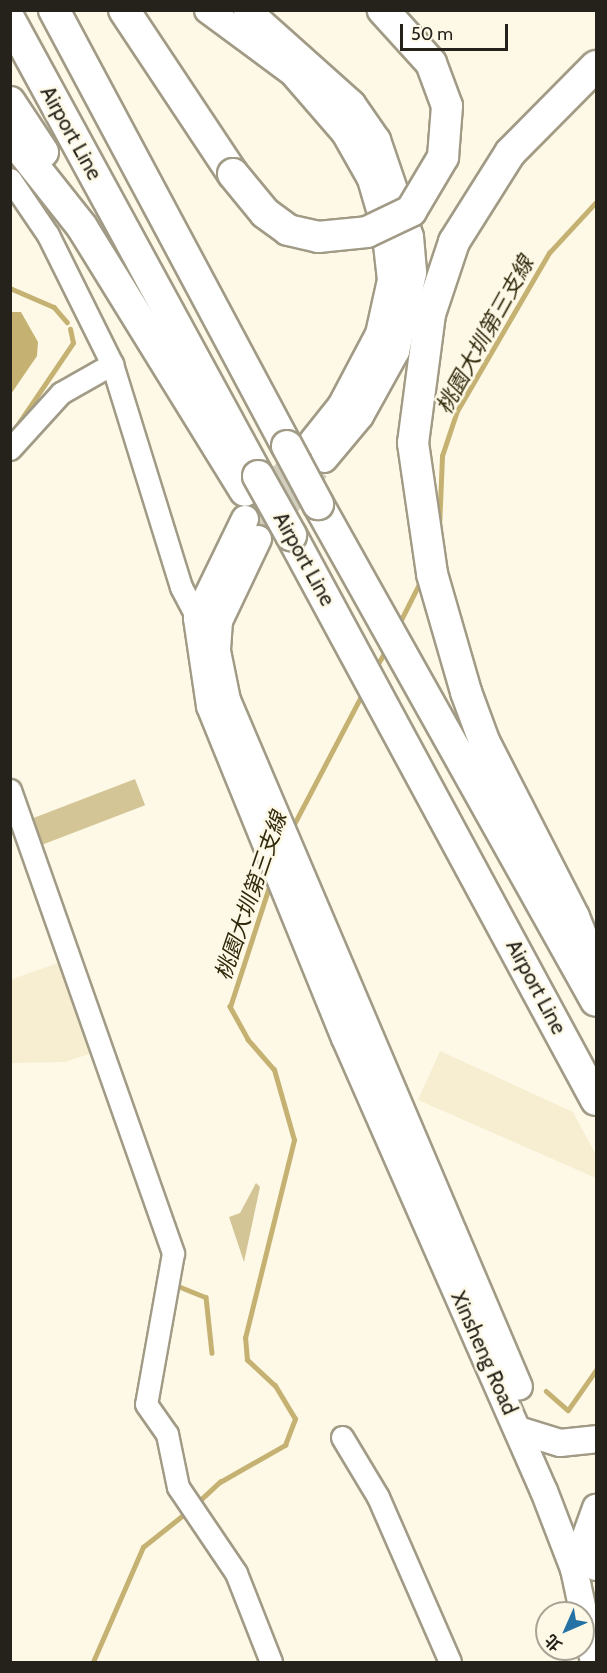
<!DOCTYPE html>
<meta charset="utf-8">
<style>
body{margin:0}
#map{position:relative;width:607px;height:1673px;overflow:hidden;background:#fef9e7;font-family:Cabin,"Noto Sans TC",sans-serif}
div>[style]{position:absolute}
.built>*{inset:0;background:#f7eed1}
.green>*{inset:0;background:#d3c596;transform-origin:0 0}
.water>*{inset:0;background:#c5b273}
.stream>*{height:4.5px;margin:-2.25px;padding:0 2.25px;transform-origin:2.25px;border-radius:2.25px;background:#c5b273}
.major-tunnel>*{height:26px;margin-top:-13px;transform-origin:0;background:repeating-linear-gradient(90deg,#d2cebe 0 26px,transparent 0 39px)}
.roads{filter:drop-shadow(2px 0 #a19b86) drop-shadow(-2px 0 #a19b86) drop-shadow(0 2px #a19b86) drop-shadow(0 -2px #a19b86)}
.minor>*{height:21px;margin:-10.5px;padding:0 10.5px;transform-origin:10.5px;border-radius:10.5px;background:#fff}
.major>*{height:26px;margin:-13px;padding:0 13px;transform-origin:13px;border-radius:13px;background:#fff}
.highway>*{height:30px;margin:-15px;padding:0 15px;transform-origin:15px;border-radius:15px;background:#fff}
.bridges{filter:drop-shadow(2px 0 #a19b86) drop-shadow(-2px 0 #a19b86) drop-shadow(0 2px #a19b86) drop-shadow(0 -2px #a19b86)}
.highway-bridge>*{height:30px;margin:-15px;padding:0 15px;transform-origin:15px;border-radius:15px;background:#fff}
span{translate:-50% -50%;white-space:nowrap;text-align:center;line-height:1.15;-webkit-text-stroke:5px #fef9e7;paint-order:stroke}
.street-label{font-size:21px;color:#24221a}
.water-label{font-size:22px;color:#31290b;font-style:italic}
.frame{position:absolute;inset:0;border:12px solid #24221a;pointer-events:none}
.north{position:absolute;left:535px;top:1601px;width:60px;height:60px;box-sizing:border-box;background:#fef9e7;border:2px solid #a7a395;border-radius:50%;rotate:225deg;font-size:16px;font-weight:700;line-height:24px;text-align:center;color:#24221a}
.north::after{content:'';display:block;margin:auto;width:21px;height:27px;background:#2772a5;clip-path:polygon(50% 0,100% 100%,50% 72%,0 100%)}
.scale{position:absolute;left:400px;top:24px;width:108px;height:27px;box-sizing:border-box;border:3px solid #24221a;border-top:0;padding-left:8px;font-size:18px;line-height:21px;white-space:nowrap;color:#24221a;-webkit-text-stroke:4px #fef9e7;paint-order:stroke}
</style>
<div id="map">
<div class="built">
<div style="clip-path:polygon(63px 961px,95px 1052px,65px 1062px,11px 1063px,10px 980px)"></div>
<div style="clip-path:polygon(440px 1051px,573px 1112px,596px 1155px,596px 1178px,418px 1100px)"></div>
</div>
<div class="green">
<div style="left:135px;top:779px;width:28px;height:113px;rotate:69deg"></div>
<div style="clip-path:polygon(256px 1183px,260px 1187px,244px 1262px,229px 1217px,240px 1213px)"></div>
</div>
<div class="water">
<div style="clip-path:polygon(11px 312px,21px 312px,38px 342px,37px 356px,11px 394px)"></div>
</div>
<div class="stream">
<div style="left:10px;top:288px;width:48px;rotate:23.4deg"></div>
<div style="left:54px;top:307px;width:20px;rotate:49deg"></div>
<div style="left:14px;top:430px;width:105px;rotate:-55.9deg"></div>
<div style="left:73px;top:343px;width:14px;rotate:-102deg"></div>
<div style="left:439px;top:528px;width:72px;rotate:-87.6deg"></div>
<div style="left:442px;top:456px;width:47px;rotate:-71.6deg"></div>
<div style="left:457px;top:411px;width:183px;rotate:-59.8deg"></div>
<div style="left:549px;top:253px;width:69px;rotate:-47.3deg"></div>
<div style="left:399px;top:624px;width:51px;rotate:-63.4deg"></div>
<div style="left:375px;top:669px;width:24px;rotate:-60deg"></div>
<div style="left:292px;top:828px;width:153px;rotate:-62.3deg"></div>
<div style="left:173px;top:1284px;width:35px;rotate:22deg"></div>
<div style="left:206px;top:1297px;width:56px;rotate:83.9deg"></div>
<div style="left:546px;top:1391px;width:29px;rotate:41deg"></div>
<div style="left:568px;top:1410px;width:49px;rotate:-55deg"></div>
<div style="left:196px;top:1504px;width:33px;rotate:-43deg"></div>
<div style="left:220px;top:1482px;width:75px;rotate:-29.6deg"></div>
<div style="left:285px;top:1445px;width:28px;rotate:-69deg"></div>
<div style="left:295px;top:1419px;width:39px;rotate:-121deg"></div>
<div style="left:275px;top:1386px;width:38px;rotate:-137deg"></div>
<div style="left:247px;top:1360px;width:22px;rotate:-95deg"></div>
<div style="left:245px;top:1338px;width:204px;rotate:-76.1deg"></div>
<div style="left:294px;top:1140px;width:73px;rotate:-105.9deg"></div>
<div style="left:274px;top:1070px;width:40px;rotate:-131deg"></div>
<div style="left:248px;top:1040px;width:38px;rotate:-119deg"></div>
<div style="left:230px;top:1007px;width:133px;rotate:-72deg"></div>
<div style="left:93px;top:1662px;width:125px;rotate:-66.5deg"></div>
<div style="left:143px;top:1547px;width:56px;rotate:-38.5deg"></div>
</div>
<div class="major-tunnel">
<div style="left:245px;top:519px;width:94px;rotate:-48.9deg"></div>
<div style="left:258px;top:539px;width:92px;rotate:-50.3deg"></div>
</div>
<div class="roads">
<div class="minor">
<div style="left:10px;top:179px;width:68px;rotate:55.8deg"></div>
<div style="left:48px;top:235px;width:144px;rotate:63.6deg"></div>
<div style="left:112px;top:364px;width:233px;rotate:72.8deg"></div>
<div style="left:181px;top:587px;width:45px;rotate:62.3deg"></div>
<div style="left:10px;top:449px;width:76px;rotate:-47.7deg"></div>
<div style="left:61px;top:393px;width:59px;rotate:-29.6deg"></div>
<div style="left:10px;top:790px;width:491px;rotate:70.6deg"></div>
<div style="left:173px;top:1253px;width:153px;rotate:100.1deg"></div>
<div style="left:146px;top:1404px;width:37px;rotate:55deg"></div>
<div style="left:167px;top:1434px;width:54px;rotate:78.3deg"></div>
<div style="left:178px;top:1487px;width:104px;rotate:56deg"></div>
<div style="left:236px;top:1573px;width:96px;rotate:68.5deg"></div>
<div style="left:342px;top:1437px;width:70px;rotate:59deg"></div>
<div style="left:378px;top:1497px;width:180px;rotate:66.4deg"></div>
</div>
<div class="major">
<div style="left:208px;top:10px;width:106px;rotate:36.5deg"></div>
<div style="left:293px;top:73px;width:79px;rotate:49.1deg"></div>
<div style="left:345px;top:133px;width:53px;rotate:60.5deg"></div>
<div style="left:371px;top:179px;width:50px;rotate:73.7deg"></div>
<div style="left:385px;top:227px;width:53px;rotate:83.5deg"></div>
<div style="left:391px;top:280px;width:55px;rotate:102.5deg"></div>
<div style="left:379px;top:334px;width:81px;rotate:117.8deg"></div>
<div style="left:341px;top:406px;width:45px;rotate:128.7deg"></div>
<div style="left:247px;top:10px;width:141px;rotate:41.8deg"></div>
<div style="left:352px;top:104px;width:44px;rotate:55.2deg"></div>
<div style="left:377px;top:140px;width:102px;rotate:71.2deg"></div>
<div style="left:410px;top:237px;width:36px;rotate:85deg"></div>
<div style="left:413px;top:273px;width:80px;rotate:102.3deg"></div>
<div style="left:396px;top:351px;width:74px;rotate:119deg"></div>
<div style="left:360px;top:416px;width:56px;rotate:129.9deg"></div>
<div style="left:245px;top:519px;width:110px;rotate:115.9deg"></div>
<div style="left:197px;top:618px;width:89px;rotate:81.6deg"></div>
<div style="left:210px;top:706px;width:358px;rotate:67.9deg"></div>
<div style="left:345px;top:1038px;width:495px;rotate:66.3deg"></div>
<div style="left:544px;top:1491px;width:84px;rotate:69deg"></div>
<div style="left:574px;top:1569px;width:95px;rotate:77.9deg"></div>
<div style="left:258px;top:539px;width:91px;rotate:115.4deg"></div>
<div style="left:219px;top:621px;width:30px;rotate:94deg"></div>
<div style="left:217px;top:651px;width:50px;rotate:78.5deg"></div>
<div style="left:227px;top:700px;width:746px;rotate:66.97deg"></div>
<div style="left:518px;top:1430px;width:44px;rotate:17.2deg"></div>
<div style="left:560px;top:1443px;width:36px;rotate:-6deg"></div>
<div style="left:595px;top:1527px;width:40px;rotate:88.6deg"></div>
<div style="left:574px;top:1569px;width:65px;rotate:-70.2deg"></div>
</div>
<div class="highway">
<div style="left:54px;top:10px;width:494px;rotate:61.9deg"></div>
<div style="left:124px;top:10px;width:197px;rotate:56.4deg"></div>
<div style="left:10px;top:20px;width:519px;rotate:61.46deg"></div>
<div style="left:596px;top:66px;width:122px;rotate:134.7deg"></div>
<div style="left:510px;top:153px;width:105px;rotate:122.2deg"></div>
<div style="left:454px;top:242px;width:76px;rotate:108.4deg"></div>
<div style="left:430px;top:314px;width:130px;rotate:97.5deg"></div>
<div style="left:413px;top:443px;width:132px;rotate:81.7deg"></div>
<div style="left:432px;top:574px;width:123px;rotate:73.9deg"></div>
<div style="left:466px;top:692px;width:52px;rotate:69.8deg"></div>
<div style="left:484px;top:741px;width:198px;rotate:62.9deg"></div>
<div style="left:574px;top:917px;width:59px;rotate:68.2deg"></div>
<div style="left:10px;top:102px;width:60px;rotate:56.6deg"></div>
<div style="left:10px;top:136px;width:116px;rotate:51.6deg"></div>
<div style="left:82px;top:227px;width:310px;rotate:58.3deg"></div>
<div style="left:318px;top:504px;width:569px;rotate:60.78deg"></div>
<div style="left:291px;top:535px;width:642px;rotate:61.64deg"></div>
</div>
</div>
<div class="bridges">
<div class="highway-bridge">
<div style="left:233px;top:174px;width:50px;rotate:50.6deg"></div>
<div style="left:265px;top:213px;width:29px;rotate:36deg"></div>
<div style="left:288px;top:230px;width:31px;rotate:13deg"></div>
<div style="left:318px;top:237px;width:49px;rotate:-5.8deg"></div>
<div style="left:367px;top:232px;width:49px;rotate:-25.5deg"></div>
<div style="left:411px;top:211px;width:63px;rotate:-59.3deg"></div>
<div style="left:443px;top:157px;width:51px;rotate:-85.5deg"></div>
<div style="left:447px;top:106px;width:46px;rotate:-110.4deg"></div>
<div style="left:431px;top:63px;width:72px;rotate:-132.2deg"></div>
<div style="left:287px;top:446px;width:66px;rotate:61.9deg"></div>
<div style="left:258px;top:476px;width:68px;rotate:60.8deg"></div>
</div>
</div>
<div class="street-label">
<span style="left:71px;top:133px;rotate:61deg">Airport Line</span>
<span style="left:304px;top:559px;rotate:61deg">Airport Line</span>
<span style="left:536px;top:987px;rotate:62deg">Airport Line</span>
<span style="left:484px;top:1353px;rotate:66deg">Xinsheng Road</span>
</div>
<div class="water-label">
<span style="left:485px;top:335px;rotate:-61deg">桃園大圳第三支線</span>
<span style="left:251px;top:896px;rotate:-71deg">桃園大圳第三支線</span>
</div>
<div class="frame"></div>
<div class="north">北</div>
<div class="scale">50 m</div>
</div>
